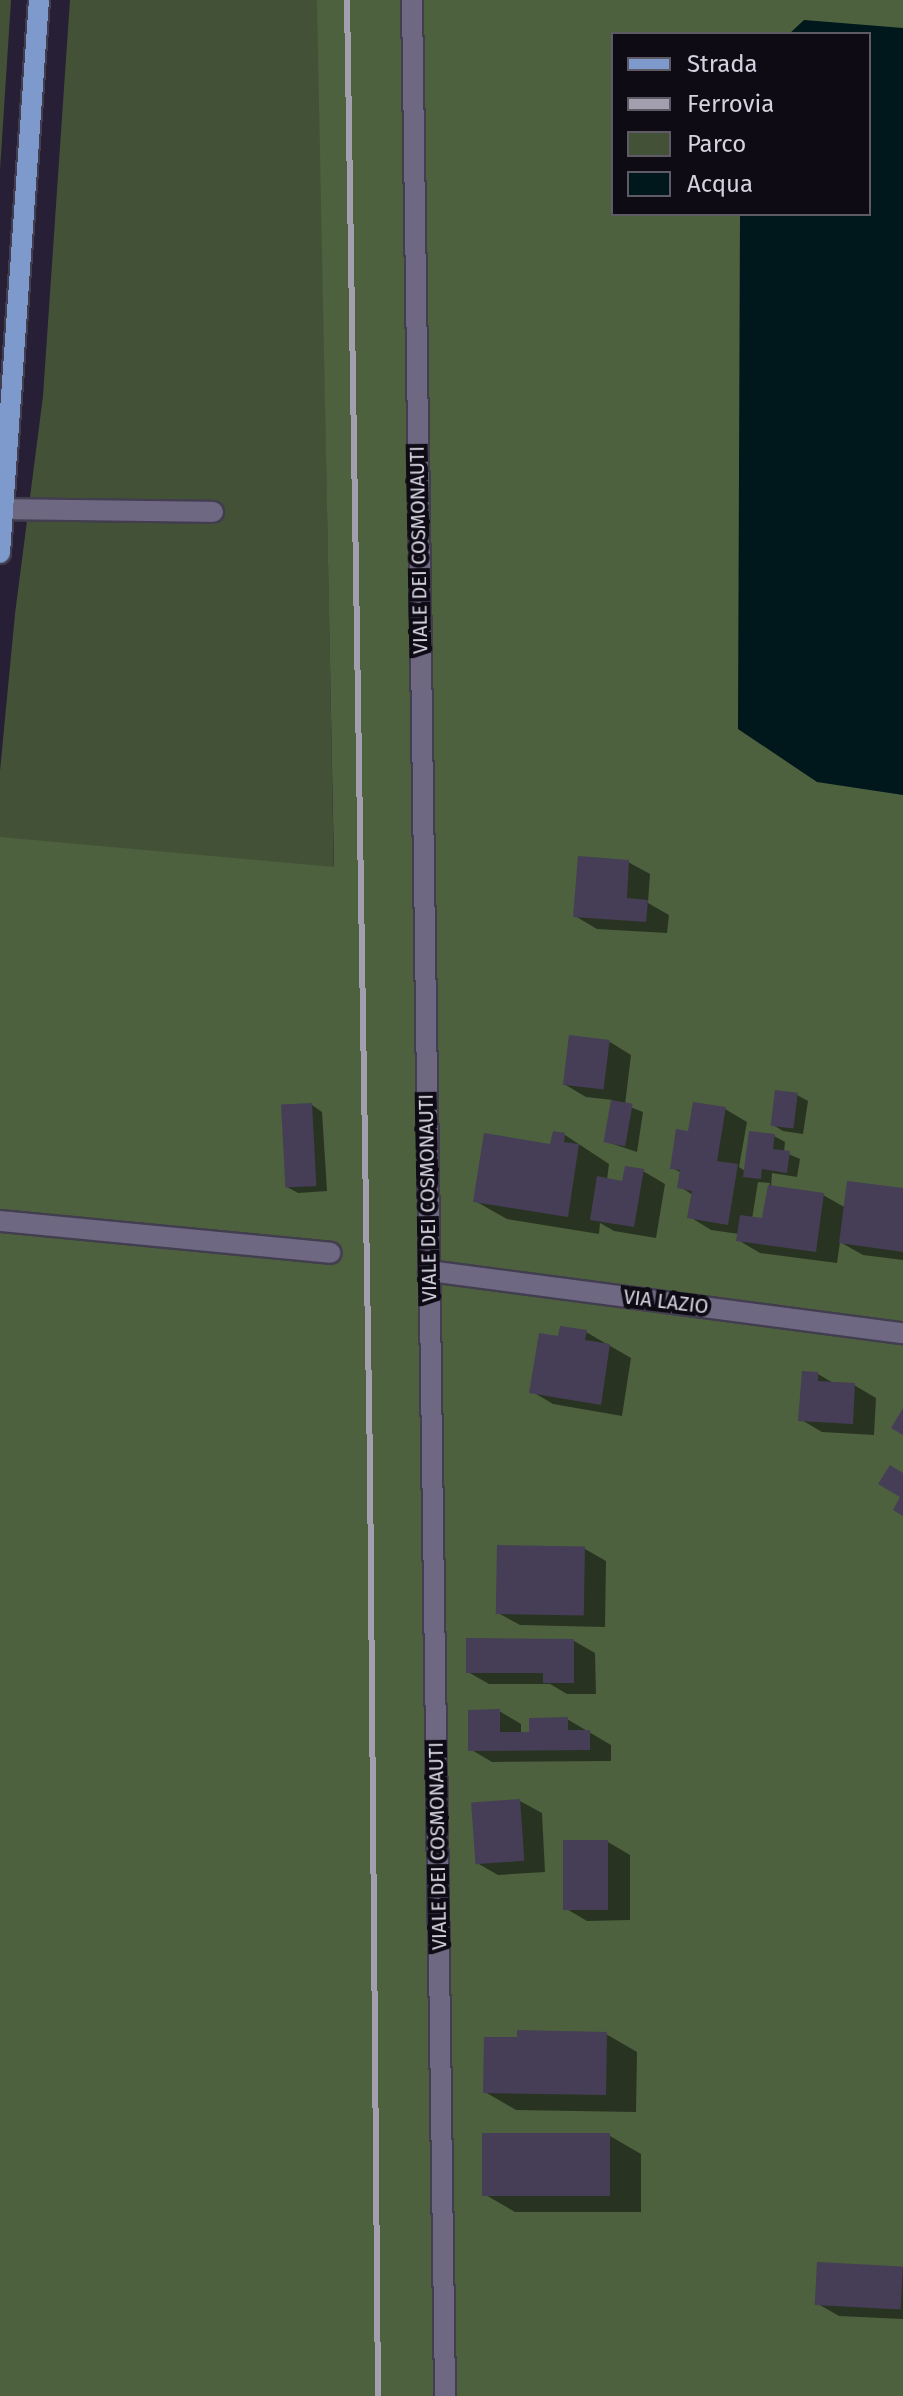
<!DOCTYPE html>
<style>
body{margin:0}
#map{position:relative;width:903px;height:2396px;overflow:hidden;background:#261f35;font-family:"Fira Sans",sans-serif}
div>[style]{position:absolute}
.green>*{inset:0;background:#435237}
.forest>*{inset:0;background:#4d613e}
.water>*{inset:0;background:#00171b}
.shadow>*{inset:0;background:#0007}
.building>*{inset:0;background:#453e56;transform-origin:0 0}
.roads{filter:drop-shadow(2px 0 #423d4f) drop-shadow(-2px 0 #423d4f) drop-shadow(0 2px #423d4f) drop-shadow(0 -2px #423d4f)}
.minor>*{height:20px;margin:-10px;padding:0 10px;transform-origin:10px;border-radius:10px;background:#6f6882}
.major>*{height:20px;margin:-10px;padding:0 10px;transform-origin:10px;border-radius:10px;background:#7e9acc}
.rail>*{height:6px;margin:-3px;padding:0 3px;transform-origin:3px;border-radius:3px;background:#a39faf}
span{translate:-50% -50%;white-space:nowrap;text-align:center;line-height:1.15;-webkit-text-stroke:8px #0e0b15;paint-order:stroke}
.street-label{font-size:20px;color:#d5d2e0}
.legend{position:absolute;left:611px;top:32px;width:260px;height:184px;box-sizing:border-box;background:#0e0b15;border:2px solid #5e5b66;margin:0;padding:10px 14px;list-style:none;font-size:24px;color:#d5d2e0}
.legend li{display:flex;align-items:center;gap:16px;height:40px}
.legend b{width:40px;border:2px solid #5e5b66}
</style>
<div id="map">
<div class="green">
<div style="clip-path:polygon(0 0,11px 0,0 170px)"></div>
<div style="clip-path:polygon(70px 0,318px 0,336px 990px,0 875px,0 771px,15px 614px,43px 396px)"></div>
</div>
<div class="forest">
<div style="clip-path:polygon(evenodd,317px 0,903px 0,903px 2396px,0 2396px,0 837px,334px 867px,317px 0,613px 34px,869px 34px,869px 214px,613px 214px,613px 34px)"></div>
</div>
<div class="water">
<div style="clip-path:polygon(804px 20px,903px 28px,903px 795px,817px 782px,738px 729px,740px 214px,869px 214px,869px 34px,789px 34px)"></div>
</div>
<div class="shadow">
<div style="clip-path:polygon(628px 862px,650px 874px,648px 903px,669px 915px,667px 933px,597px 929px,575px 916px)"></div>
<div style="clip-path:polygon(610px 1042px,631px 1055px,625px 1105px,643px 1112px,637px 1152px,607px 1142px,613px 1100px,586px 1097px,564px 1084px)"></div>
<div style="clip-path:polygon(797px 1095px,808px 1101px,803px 1134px,783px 1131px,773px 1125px)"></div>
<div style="clip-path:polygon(312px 1105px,322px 1112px,327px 1191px,298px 1193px,287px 1187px)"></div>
<div style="clip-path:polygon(evenodd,725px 1109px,747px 1122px,739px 1167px,745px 1171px,774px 1136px,785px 1142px,784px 1152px,800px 1159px,797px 1177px,772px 1173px,771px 1187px,823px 1195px,846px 1208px,903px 1190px,903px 1260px,863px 1255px,840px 1242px,837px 1263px,760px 1253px,738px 1240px,739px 1234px,711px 1230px,690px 1217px,693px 1195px,680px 1187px,682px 1173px,672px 1168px,690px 1133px,725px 1109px,758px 1182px,770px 1183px,764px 1220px,752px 1219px,758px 1182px)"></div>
<div style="clip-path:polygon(565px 1135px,609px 1164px,607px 1180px,624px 1183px,643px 1171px,665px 1184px,656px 1238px,614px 1231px,600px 1223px,599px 1234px,507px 1219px,475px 1201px)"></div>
<div style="clip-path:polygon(586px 1332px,631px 1358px,622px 1416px,553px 1404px,531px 1391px,560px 1338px)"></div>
<div style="clip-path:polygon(818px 1374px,835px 1384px,854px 1385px,876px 1398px,874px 1435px,822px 1432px,800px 1419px)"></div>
<div style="clip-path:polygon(585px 1549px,606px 1561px,605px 1627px,520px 1625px,498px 1613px)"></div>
<div style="clip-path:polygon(574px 1641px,595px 1653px,596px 1694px,567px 1694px,550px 1684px,489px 1684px,468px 1672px)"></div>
<div style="clip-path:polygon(499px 1711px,521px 1724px,521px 1734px,531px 1734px,567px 1719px,611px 1745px,611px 1761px,492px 1762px,470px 1749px)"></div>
<div style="clip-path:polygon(520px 1801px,542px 1813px,545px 1872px,498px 1875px,477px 1863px)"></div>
<div style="clip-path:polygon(608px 1842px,630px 1855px,630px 1920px,587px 1921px,565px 1908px)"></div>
<div style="clip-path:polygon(606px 2034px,637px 2052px,636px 2112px,516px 2110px,485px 2092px)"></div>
<div style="clip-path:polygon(610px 2136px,641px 2154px,641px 2212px,515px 2212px,484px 2194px)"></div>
<div style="clip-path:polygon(903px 2268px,903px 2319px,839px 2316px,818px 2304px)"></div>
</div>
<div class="building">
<div style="clip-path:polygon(578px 856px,629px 860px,627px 898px,648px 900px,646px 922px,573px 917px)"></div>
<div style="left:569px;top:1035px;width:41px;height:50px;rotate:7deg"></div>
<div style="left:775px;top:1090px;width:23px;height:36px;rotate:7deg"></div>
<div style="left:611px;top:1100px;width:22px;height:43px;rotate:10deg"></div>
<div style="clip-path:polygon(693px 1102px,726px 1107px,717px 1161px,738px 1164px,728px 1225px,687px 1218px,692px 1191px,677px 1188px,680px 1170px,670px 1169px,676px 1129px,688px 1131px)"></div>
<div style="left:312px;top:1103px;width:83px;height:31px;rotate:87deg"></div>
<div style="clip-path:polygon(553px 1131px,565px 1133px,564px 1142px,579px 1144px,568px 1217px,473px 1202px,484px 1133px,550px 1144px)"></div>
<div style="clip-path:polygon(749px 1131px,775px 1134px,773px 1149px,790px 1151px,787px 1173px,762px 1169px,761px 1179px,743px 1177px)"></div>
<div style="clip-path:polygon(625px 1166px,644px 1169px,634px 1227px,590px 1220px,597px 1176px,622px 1181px)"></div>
<div style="clip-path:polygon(847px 1181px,903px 1188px,903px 1252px,839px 1243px)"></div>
<div style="clip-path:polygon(768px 1185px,824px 1193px,816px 1252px,736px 1241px,740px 1215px,762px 1218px)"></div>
<div style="clip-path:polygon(560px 1326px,587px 1330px,585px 1340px,610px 1344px,601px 1405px,529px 1393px,539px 1333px,558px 1336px)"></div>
<div style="clip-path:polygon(802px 1371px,818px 1372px,818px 1381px,855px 1383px,853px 1424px,798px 1421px)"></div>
<div style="clip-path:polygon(903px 1408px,903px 1435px,891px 1428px)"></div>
<div style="clip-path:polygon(890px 1465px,903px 1473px,903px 1516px,893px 1510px,900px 1497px,878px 1484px)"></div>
<div style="left:497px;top:1545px;width:88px;height:69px;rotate:1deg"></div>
<div style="clip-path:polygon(466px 1638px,574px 1639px,574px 1683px,543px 1683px,543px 1673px,466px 1673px)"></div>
<div style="clip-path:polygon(500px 1709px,500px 1732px,529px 1732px,529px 1718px,568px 1717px,568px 1730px,590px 1730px,590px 1750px,468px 1751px,468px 1710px)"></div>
<div style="left:520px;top:1799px;width:62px;height:49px;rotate:86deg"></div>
<div style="left:563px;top:1840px;width:45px;height:70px"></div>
<div style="clip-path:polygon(517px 2030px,607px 2032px,606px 2095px,483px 2093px,484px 2037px,517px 2037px)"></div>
<div style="left:482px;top:2133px;width:128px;height:63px"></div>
<div style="left:817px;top:2262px;width:86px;height:43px;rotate:3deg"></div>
</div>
<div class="roads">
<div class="minor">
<div style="left:412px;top:0;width:2396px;rotate:89.21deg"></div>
<div style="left:3px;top:509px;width:210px;rotate:0.8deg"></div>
<div style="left:0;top:1221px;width:332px;rotate:5.5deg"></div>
<div style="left:429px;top:1271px;width:478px;rotate:7.5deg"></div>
</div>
<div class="major">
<div style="left:0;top:553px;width:554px;rotate:-85.97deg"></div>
</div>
</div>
<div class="rail">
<div style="left:347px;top:0;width:1464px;rotate:89.1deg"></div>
<div style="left:370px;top:1464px;width:932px;rotate:89.51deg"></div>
</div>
<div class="street-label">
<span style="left:419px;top:550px;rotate:-91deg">VIALE DEI COSMONAUTI</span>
<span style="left:428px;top:1198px;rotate:-91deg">VIALE DEI COSMONAUTI</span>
<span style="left:666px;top:1302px;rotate:7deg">VIA LAZIO</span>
<span style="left:438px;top:1846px;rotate:-91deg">VIALE DEI COSMONAUTI</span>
</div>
<ul class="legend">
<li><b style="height:10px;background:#7e9acc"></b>Strada</li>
<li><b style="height:10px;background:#a39faf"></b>Ferrovia</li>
<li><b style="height:22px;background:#435237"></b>Parco</li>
<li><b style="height:22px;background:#00171b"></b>Acqua</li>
</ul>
</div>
